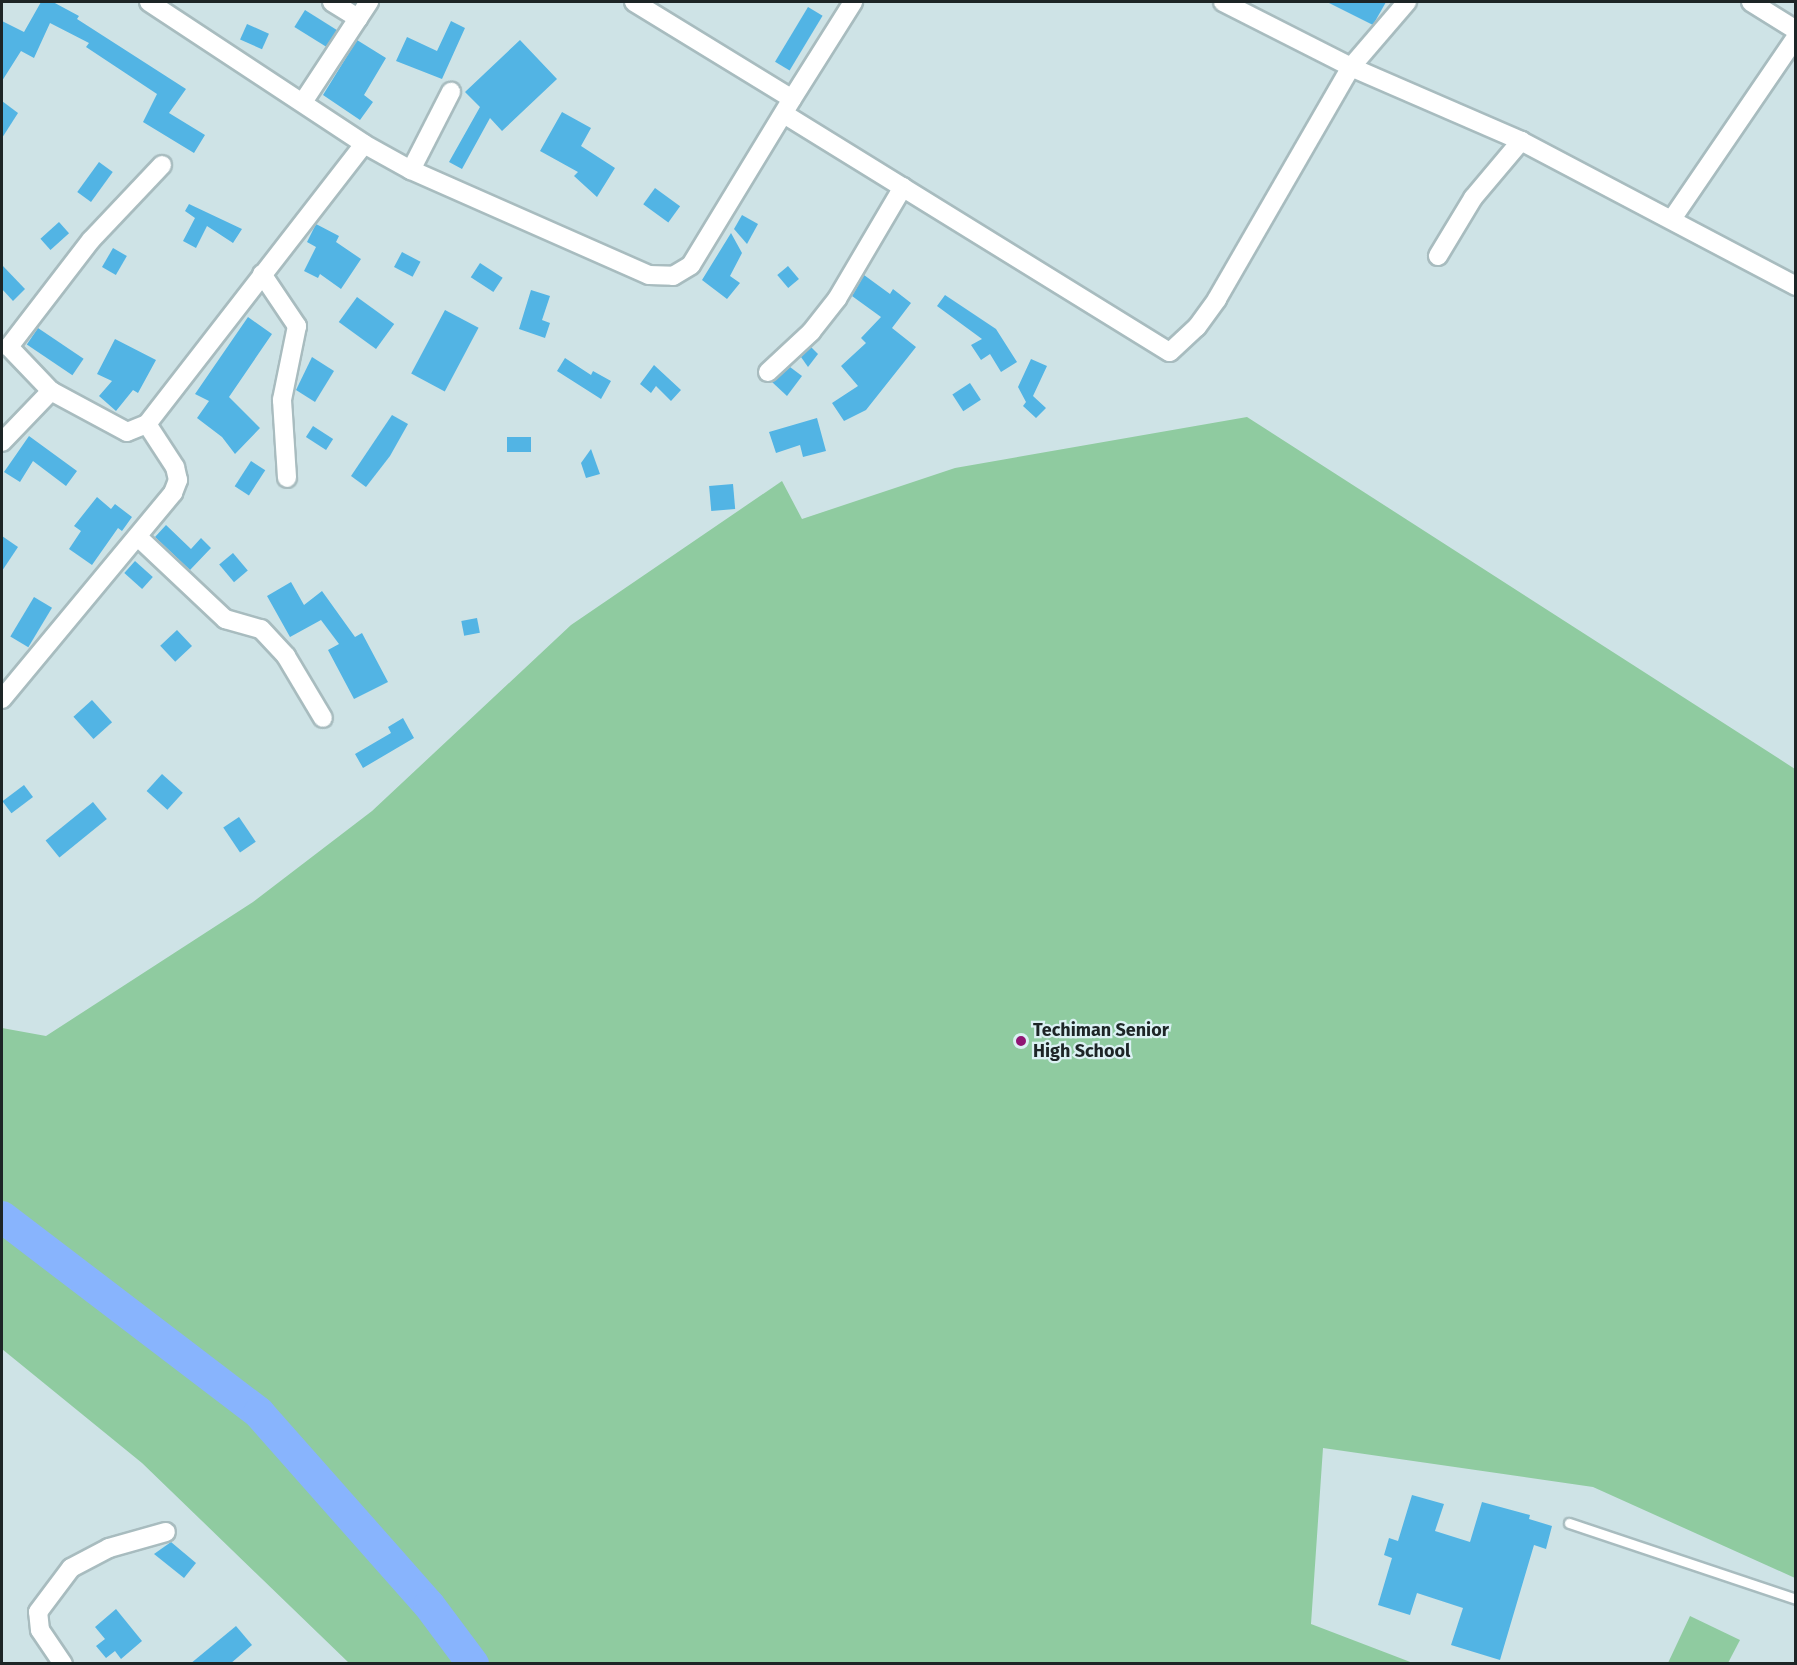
<!DOCTYPE html>
<style>
body{margin:0}
#map{position:relative;width:1797px;height:1665px;overflow:hidden;background:#cee3e6;font-family:"Fira Sans",sans-serif}
div>[style]{position:absolute}
.green>*{inset:0;background:#8fcba0}
.river>*{height:32px;margin:-16px;padding:0 16px;transform-origin:16px;border-radius:16px;background:#88b4fd}
.building>*{inset:0;background:#52b4e4;transform-origin:0 0}
.roads{filter:drop-shadow(2px 0 #a8bcbf) drop-shadow(-2px 0 #a8bcbf) drop-shadow(0 2px #a8bcbf) drop-shadow(0 -2px #a8bcbf)}
.lane>*{height:9px;margin:-4.5px;padding:0 4.5px;transform-origin:4.5px;border-radius:4.5px;background:#fff}
.street>*{height:18px;margin:-9px;padding:0 9px;transform-origin:9px;border-radius:9px;background:#fff}
.dots>*{width:16px;height:16px;translate:-50% -50%;box-sizing:border-box;border:3px solid #dbf1f3;border-radius:50%}
span{translate:-50% -50%;white-space:nowrap;text-align:center;line-height:1.15;-webkit-text-stroke:4.5px #dbf1f3;paint-order:stroke}
.poi-label{font-size:18px;color:#1d2526;font-weight:700}
.left{translate:0 -50%;text-align:left}
.frame{position:absolute;inset:0;border:3px solid #1d2526;pointer-events:none}
</style>
<div id="map">
<div class="green">
<div style="clip-path:polygon(1247px 417px,1795px 769px,1795px 1578px,1593px 1487px,1323px 1448px,1311px 1624px,1413px 1663px,349px 1663px,142px 1463px,2px 1349px,2px 1028px,46px 1036px,253px 902px,372px 811px,571px 625px,782px 481px,802px 519px,955px 468px)"></div>
<div style="clip-path:polygon(1690px 1616px,1740px 1640px,1728px 1663px,1668px 1663px)"></div>
</div>
<div class="river">
<div style="left:2px;top:1217px;width:323px;rotate:37.3deg"></div>
<div style="left:259px;top:1413px;width:256px;rotate:48.5deg"></div>
<div style="left:429px;top:1605px;width:74px;rotate:53.3deg"></div>
</div>
<div class="building">
<div style="clip-path:polygon(41px 2px,53px 2px,79px 16px,77px 19px,186px 89px,169px 113px,205px 135px,194px 153px,143px 122px,157px 94px,86px 47px,89px 43px,50px 23px,34px 58px,21px 51px,2px 81px,2px 21px,24px 32px)"></div>
<div style="clip-path:polygon(1327px 2px,1386px 2px,1373px 25px)"></div>
<div style="left:808px;top:7px;width:17px;height:64px;rotate:31deg"></div>
<div style="left:305px;top:10px;width:38px;height:20px;rotate:32deg"></div>
<div style="clip-path:polygon(451px 21px,465px 28px,442px 79px,396px 61px,407px 37px,437px 51px)"></div>
<div style="left:247px;top:24px;width:24px;height:17px;rotate:24deg"></div>
<div style="clip-path:polygon(357px 40px,386px 58px,364px 95px,373px 102px,360px 120px,323px 95px)"></div>
<div style="clip-path:polygon(520px 40px,557px 79px,502px 131px,490px 118px,462px 169px,449px 162px,480px 107px,465px 92px)"></div>
<div style="clip-path:polygon(2px 101px,18px 113px,2px 138px)"></div>
<div style="clip-path:polygon(562px 112px,591px 128px,581px 146px,615px 168px,597px 197px,574px 176px,578px 172px,540px 151px)"></div>
<div style="left:99px;top:162px;width:17px;height:37px;rotate:36deg"></div>
<div style="left:655px;top:188px;width:31px;height:20px;rotate:36deg"></div>
<div style="clip-path:polygon(189px 204px,242px 229px,233px 243px,207px 226px,196px 248px,183px 241px,195px 218px,185px 211px)"></div>
<div style="clip-path:polygon(742px 215px,758px 224px,747px 244px,734px 229px)"></div>
<div style="left:59px;top:222px;width:15px;height:25px;rotate:48deg"></div>
<div style="clip-path:polygon(316px 224px,339px 236px,336px 242px,361px 259px,341px 289px,320px 274px,318px 278px,304px 271px,316px 247px,307px 242px)"></div>
<div style="clip-path:polygon(731px 233px,742px 253px,730px 276px,740px 283px,727px 299px,702px 280px)"></div>
<div style="left:113px;top:248px;width:16px;height:22px;rotate:30deg"></div>
<div style="left:402px;top:252px;width:21px;height:17px;rotate:28deg"></div>
<div style="left:480px;top:263px;width:27px;height:17px;rotate:33deg"></div>
<div style="clip-path:polygon(2px 265px,25px 289px,13px 301px,2px 289px)"></div>
<div style="left:788px;top:266px;width:17px;height:14px;rotate:50deg"></div>
<div style="clip-path:polygon(864px 275px,890px 294px,893px 289px,911px 303px,892px 328px,916px 347px,866px 410px,844px 421px,832px 403px,858px 386px,841px 366px,866px 343px,861px 338px,881px 317px,852px 296px)"></div>
<div style="clip-path:polygon(531px 290px,550px 296px,542px 320px,550px 323px,545px 338px,519px 329px)"></div>
<div style="clip-path:polygon(945px 295px,996px 329px,1017px 362px,1001px 372px,990px 354px,981px 360px,971px 345px,982px 339px,937px 306px)"></div>
<div style="left:357px;top:297px;width:46px;height:31px;rotate:36deg"></div>
<div style="left:445px;top:310px;width:38px;height:72px;rotate:28deg"></div>
<div style="clip-path:polygon(248px 317px,272px 334px,229px 397px,260px 428px,235px 454px,222px 437px,197px 418px,209px 401px,195px 394px)"></div>
<div style="left:38px;top:328px;width:55px;height:20px;rotate:34deg"></div>
<div style="clip-path:polygon(115px 339px,156px 360px,138px 393px,133px 390px,116px 411px,99px 396px,112px 381px,97px 374px)"></div>
<div style="clip-path:polygon(811px 347px,818px 354px,808px 367px,801px 357px)"></div>
<div style="clip-path:polygon(312px 357px,334px 371px,315px 402px,296px 390px)"></div>
<div style="clip-path:polygon(565px 358px,591px 375px,593px 371px,611px 381px,601px 399px,557px 371px)"></div>
<div style="clip-path:polygon(1031px 359px,1047px 366px,1033px 396px,1046px 408px,1036px 418px,1023px 406px,1026px 402px,1018px 387px)"></div>
<div style="clip-path:polygon(654px 365px,681px 390px,671px 401px,656px 386px,651px 393px,640px 384px)"></div>
<div style="clip-path:polygon(790px 367px,802px 376px,787px 396px,772px 382px)"></div>
<div style="left:970px;top:383px;width:20px;height:21px;rotate:57deg"></div>
<div style="clip-path:polygon(392px 415px,408px 424px,390px 456px,366px 487px,351px 476px)"></div>
<div style="clip-path:polygon(817px 418px,826px 451px,803px 457px,800px 445px,776px 453px,769px 432px)"></div>
<div style="left:313px;top:426px;width:24px;height:13px;rotate:33deg"></div>
<div style="clip-path:polygon(29px 436px,77px 471px,66px 486px,33px 461px,20px 482px,4px 472px)"></div>
<div style="left:507px;top:437px;width:24px;height:15px"></div>
<div style="clip-path:polygon(591px 449px,600px 474px,586px 478px,581px 463px)"></div>
<div style="left:251px;top:461px;width:17px;height:30px;rotate:33deg"></div>
<div style="left:733px;top:484px;width:25px;height:24px;rotate:85deg"></div>
<div style="clip-path:polygon(97px 497px,111px 509px,115px 504px,132px 517px,122px 531px,118px 528px,92px 565px,69px 549px,81px 531px,74px 526px)"></div>
<div style="clip-path:polygon(166px 525px,191px 549px,201px 538px,211px 548px,190px 570px,155px 537px)"></div>
<div style="clip-path:polygon(2px 536px,18px 547px,2px 571px)"></div>
<div style="left:233px;top:553px;width:23px;height:18px;rotate:50deg"></div>
<div style="left:135px;top:561px;width:24px;height:16px;rotate:42deg"></div>
<div style="clip-path:polygon(291px 582px,304px 605px,322px 591px,355px 637px,362px 633px,388px 682px,354px 699px,328px 650px,339px 644px,321px 620px,290px 637px,267px 596px)"></div>
<div style="left:34px;top:597px;width:21px;height:46px;rotate:31deg"></div>
<div style="left:477px;top:618px;width:15px;height:16px;rotate:79deg"></div>
<div style="left:177px;top:630px;width:22px;height:23px;rotate:47deg"></div>
<div style="left:92px;top:700px;width:30px;height:25px;rotate:48deg"></div>
<div style="clip-path:polygon(403px 718px,414px 738px,363px 768px,355px 754px,391px 733px,388px 727px)"></div>
<div style="left:162px;top:774px;width:28px;height:23px;rotate:42deg"></div>
<div style="left:24px;top:785px;width:15px;height:27px;rotate:53deg"></div>
<div style="left:93px;top:802px;width:22px;height:61px;rotate:51deg"></div>
<div style="left:239px;top:817px;width:30px;height:19px;rotate:56deg"></div>
<div style="clip-path:polygon(1412px 1495px,1444px 1504px,1435px 1531px,1470px 1542px,1482px 1502px,1530px 1515px,1529px 1519px,1552px 1526px,1546px 1549px,1534px 1545px,1500px 1660px,1451px 1645px,1463px 1608px,1417px 1593px,1410px 1615px,1378px 1605px,1392px 1558px,1384px 1555px,1389px 1538px,1398px 1541px)"></div>
<div style="clip-path:polygon(171px 1542px,196px 1563px,184px 1578px,154px 1554px)"></div>
<div style="clip-path:polygon(116px 1609px,142px 1641px,121px 1659px,115px 1651px,106px 1658px,96px 1646px,105px 1639px,95px 1627px)"></div>
<div style="clip-path:polygon(236px 1626px,252px 1645px,230px 1664px,190px 1664px)"></div>
</div>
<div class="roads">
<div class="lane">
<div style="left:1569px;top:1523px;width:239px;rotate:18.5deg"></div>
</div>
<div class="street">
<div style="left:149px;top:2px;width:258px;rotate:33.4deg"></div>
<div style="left:364px;top:144px;width:54px;rotate:29deg"></div>
<div style="left:411px;top:170px;width:260px;rotate:23.8deg"></div>
<div style="left:649px;top:275px;width:24px;rotate:2deg"></div>
<div style="left:673px;top:276px;width:21px;rotate:-31deg"></div>
<div style="left:691px;top:265px;width:194px;rotate:-58.7deg"></div>
<div style="left:332px;top:2px;width:31px;rotate:32deg"></div>
<div style="left:634px;top:2px;width:185px;rotate:31.5deg"></div>
<div style="left:792px;top:99px;width:115px;rotate:-57.8deg"></div>
<div style="left:1223px;top:2px;width:144px;rotate:26.9deg"></div>
<div style="left:1351px;top:67px;width:185px;rotate:23.5deg"></div>
<div style="left:1521px;top:141px;width:311px;rotate:27.8deg"></div>
<div style="left:1751px;top:2px;width:53px;rotate:31.9deg"></div>
<div style="left:303px;top:102px;width:120px;rotate:-56.6deg"></div>
<div style="left:784px;top:114px;width:453px;rotate:31.7deg"></div>
<div style="left:1170px;top:352px;width:37px;rotate:-43deg"></div>
<div style="left:1197px;top:327px;width:34px;rotate:-54deg"></div>
<div style="left:1217px;top:299px;width:268px;rotate:-60deg"></div>
<div style="left:1351px;top:67px;width:86px;rotate:-49.3deg"></div>
<div style="left:162px;top:165px;width:103px;rotate:133.4deg"></div>
<div style="left:91px;top:240px;width:135px;rotate:127.5deg"></div>
<div style="left:9px;top:347px;width:61px;rotate:46.3deg"></div>
<div style="left:51px;top:391px;width:86px;rotate:28.3deg"></div>
<div style="left:127px;top:432px;width:22px;rotate:-22deg"></div>
<div style="left:147px;top:424px;width:354px;rotate:-52.2deg"></div>
<div style="left:411px;top:170px;width:88px;rotate:-62.9deg"></div>
<div style="left:1672px;top:219px;width:220px;rotate:-55.7deg"></div>
<div style="left:1438px;top:256px;width:68px;rotate:-58.9deg"></div>
<div style="left:1473px;top:198px;width:75px;rotate:-49.9deg"></div>
<div style="left:262px;top:274px;width:63px;rotate:56.1deg"></div>
<div style="left:297px;top:326px;width:76px;rotate:101.5deg"></div>
<div style="left:282px;top:400px;width:78px;rotate:86.3deg"></div>
<div style="left:768px;top:372px;width:59px;rotate:-42.9deg"></div>
<div style="left:811px;top:332px;width:42px;rotate:-51.8deg"></div>
<div style="left:837px;top:299px;width:130px;rotate:-59.5deg"></div>
<div style="left:2px;top:442px;width:71px;rotate:-46.1deg"></div>
<div style="left:138px;top:537px;width:120px;rotate:43.3deg"></div>
<div style="left:225px;top:619px;width:37px;rotate:16deg"></div>
<div style="left:261px;top:629px;width:37px;rotate:47deg"></div>
<div style="left:286px;top:656px;width:72px;rotate:59.2deg"></div>
<div style="left:2px;top:699px;width:268px;rotate:-50.3deg"></div>
<div style="left:173px;top:493px;width:14px;rotate:-69deg"></div>
<div style="left:178px;top:480px;width:13px;rotate:-103deg"></div>
<div style="left:175px;top:467px;width:51px;rotate:-123.1deg"></div>
<div style="left:63px;top:1664px;width:41px;rotate:-124.1deg"></div>
<div style="left:40px;top:1630px;width:18px;rotate:-96deg"></div>
<div style="left:38px;top:1612px;width:55px;rotate:-53.1deg"></div>
<div style="left:71px;top:1568px;width:43px;rotate:-27.8deg"></div>
<div style="left:109px;top:1548px;width:59px;rotate:-15.7deg"></div>
</div>
</div>
<div class="dots">
<div style="left:1021px;top:1041px;background:#901674"></div>
</div>
<div class="poi-label">
<span class="left" style="left:1033px;top:1041px">Techiman Senior<br>High School</span>
</div>
<div class="frame"></div>
</div>
